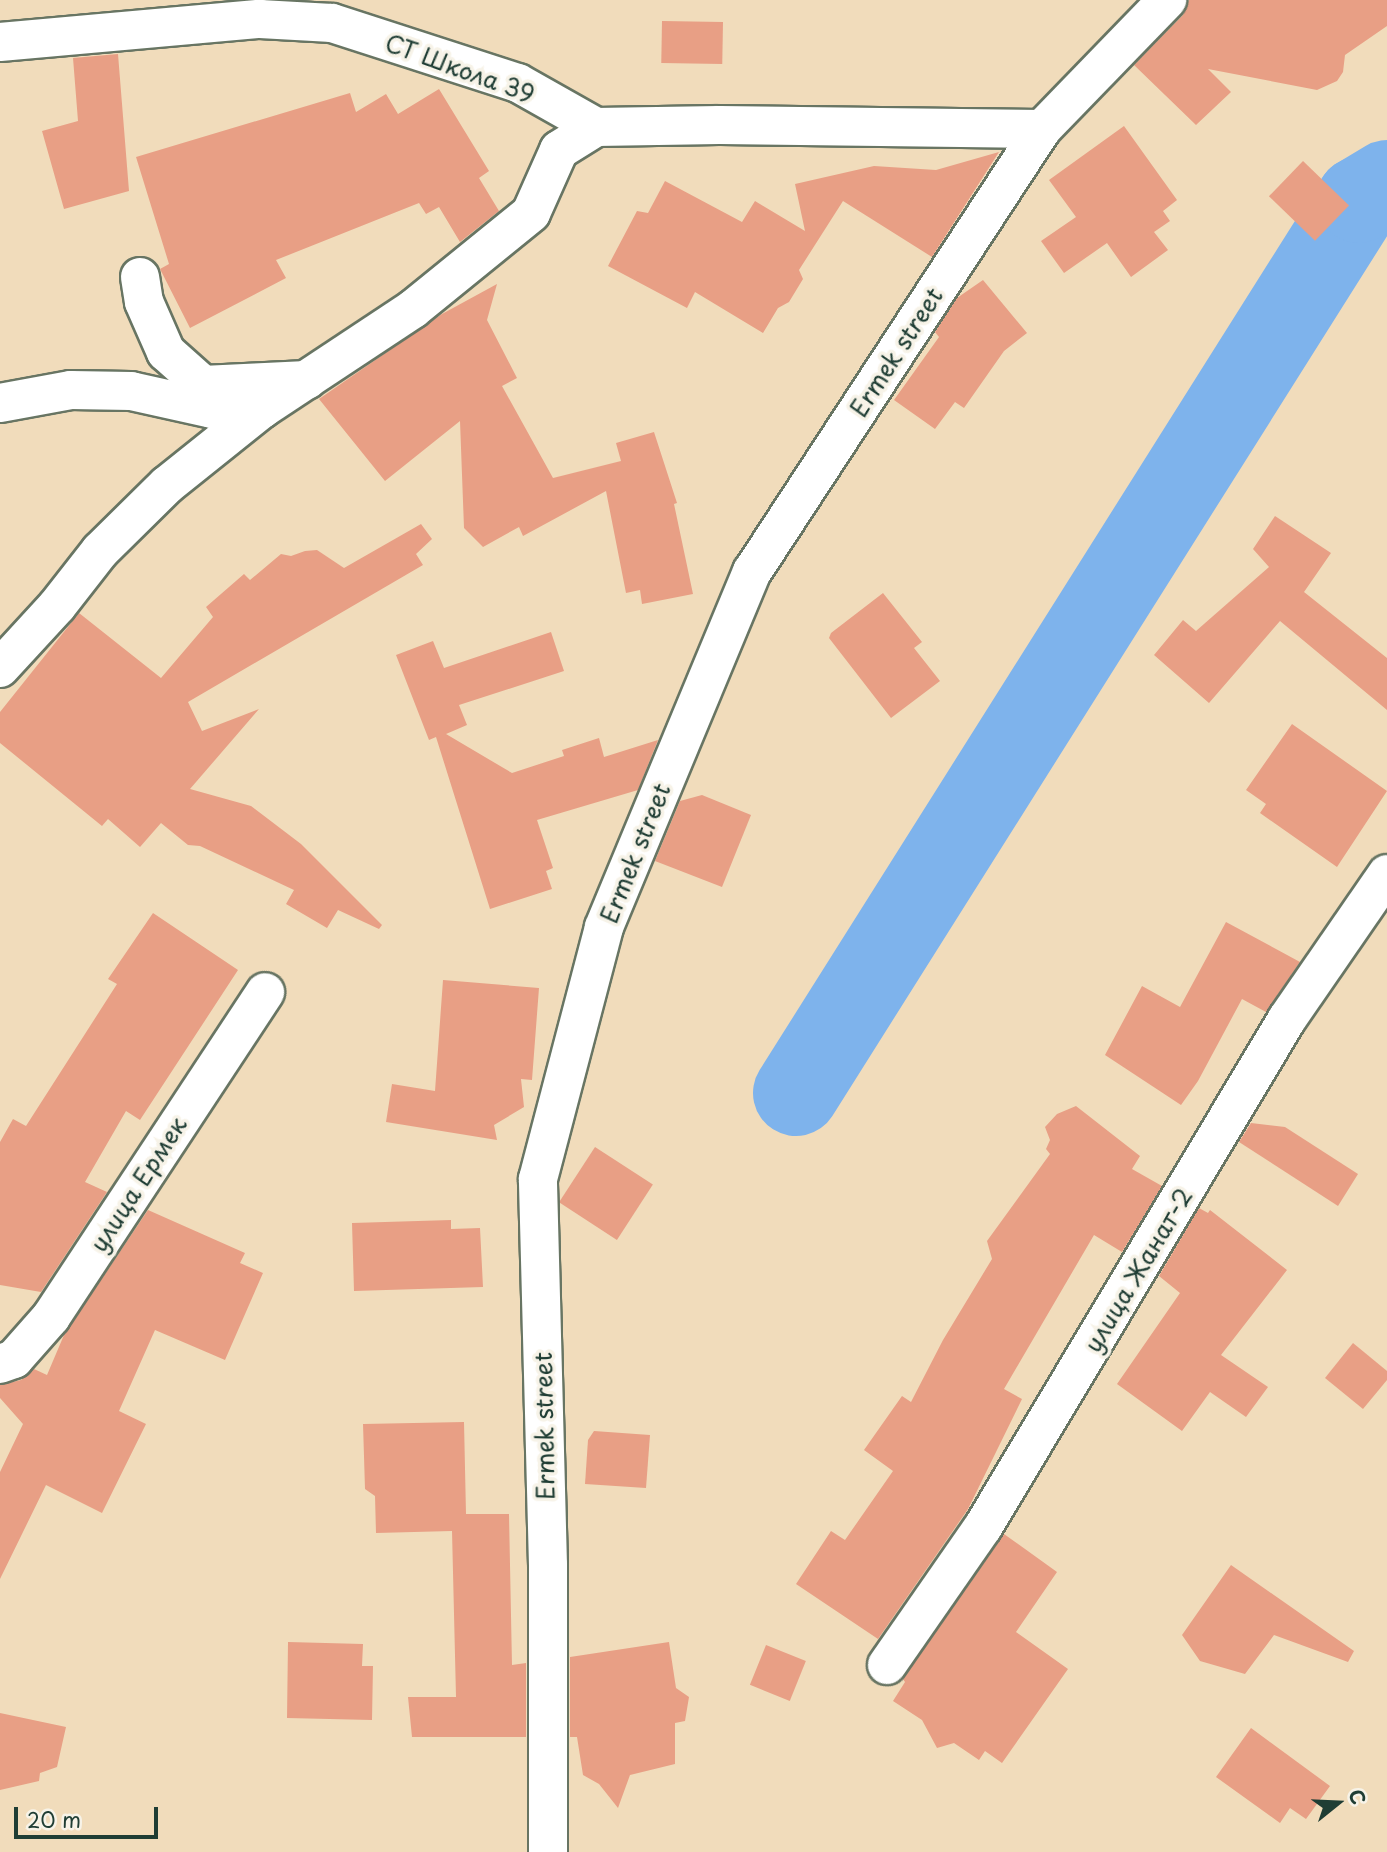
<!DOCTYPE html>
<meta charset="utf-8">
<style>
body{margin:0}
#map{position:relative;width:1387px;height:1852px;overflow:hidden;background:#f1dcbb;font-family:"Playpen Sans",sans-serif}
div>[style]{position:absolute}
.river>*{height:86px;margin:-43px;padding:0 43px;transform-origin:43px;border-radius:43px;background:#7eb3ec}
.building>*{inset:0;background:#e89f85;transform-origin:0 0}
.roads{filter:drop-shadow(2px 0 #687563) drop-shadow(-2px 0 #687563) drop-shadow(0 2px #687563) drop-shadow(0 -2px #687563)}
.minor>*{height:38px;margin:-19px;padding:0 19px;transform-origin:19px;border-radius:19px;background:#fff}
span{translate:-50% -50%;white-space:nowrap;text-align:center;line-height:1.15;-webkit-text-stroke:7px #f7f3e8;paint-order:stroke}
.street-label{font-size:24px;color:#1f3d34}
.north{position:absolute;left:1303px;top:1768px;width:70px;height:70px;-webkit-text-stroke:5px #f7f3e8;paint-order:stroke;rotate:72deg;font-size:19px;font-weight:700;line-height:28px;text-align:center;color:#1f3d34}
.north::after{content:'';display:block;margin:auto;width:24px;height:32px;background:#1f3d34;clip-path:polygon(50% 0,100% 100%,50% 72%,0 100%)}
.scale{position:absolute;left:14px;top:1807px;width:144px;height:32px;box-sizing:border-box;border:4px solid #1f3d34;border-top:0;padding-left:9px;font-size:21px;line-height:24px;white-space:nowrap;color:#1f3d34;-webkit-text-stroke:5px #f7f3e8;paint-order:stroke}
</style>
<div id="map">
<div class="river">
<div style="left:796px;top:1093px;width:1056px;rotate:-57.77deg"></div>
<div style="left:1359px;top:200px;width:33px;rotate:-31deg"></div>
</div>
<div class="building">
<div style="clip-path:polygon(1189px 0,1387px 0,1387px 26px,1345px 55px,1343px 72px,1337px 81px,1317px 90px,1208px 69px,1231px 92px,1196px 125px,1134px 65px,1183px 15px)"></div>
<div style="left:662px;top:21px;width:61px;height:42px;rotate:1deg"></div>
<div style="clip-path:polygon(118px 54px,129px 191px,64px 209px,42px 131px,78px 121px,73px 58px)"></div>
<div style="clip-path:polygon(439px 89px,489px 171px,479px 178px,499px 211px,460px 242px,439px 207px,426px 214px,419px 203px,276px 260px,286px 278px,190px 328px,160px 269px,169px 264px,136px 157px,350px 93px,356px 112px,386px 94px,398px 114px)"></div>
<div style="clip-path:polygon(1124px 126px,1177px 200px,1163px 211px,1170px 221px,1154px 232px,1168px 250px,1131px 277px,1107px 243px,1064px 273px,1041px 241px,1076px 217px,1049px 180px)"></div>
<div style="clip-path:polygon(999px 152px,932px 257px,843px 201px,799px 270px,803px 279px,789px 302px,778px 308px,763px 333px,695px 292px,687px 308px,608px 266px,637px 211px,648px 213px,665px 181px,742px 222px,755px 201px,805px 231px,795px 184px,874px 166px,936px 170px)"></div>
<div style="left:1303px;top:161px;width:64px;height:49px;rotate:44deg"></div>
<div style="clip-path:polygon(983px 280px,1027px 333px,1004px 351px,964px 408px,955px 402px,935px 429px,894px 400px,939px 337px,935px 332px,957px 298px)"></div>
<div style="clip-path:polygon(497px 284px,487px 320px,517px 378px,502px 386px,553px 478px,621px 461px,616px 443px,654px 432px,677px 503px,674px 504px,693px 594px,642px 604px,640px 590px,626px 593px,606px 491px,523px 536px,519px 527px,483px 547px,464px 528px,460px 421px,385px 481px,319px 399px,442px 314px)"></div>
<div style="clip-path:polygon(1275px 516px,1331px 553px,1304px 592px,1387px 658px,1387px 710px,1280px 621px,1209px 703px,1154px 655px,1183px 620px,1196px 631px,1269px 567px,1253px 549px)"></div>
<div style="clip-path:polygon(421px 524px,432px 539px,416px 554px,423px 565px,188px 702px,202px 731px,259px 709px,190px 789px,251px 806px,301px 844px,382px 925px,379px 929px,338px 910px,327px 928px,286px 904px,294px 890px,200px 846px,188px 845px,161px 823px,140px 847px,108px 819px,102px 826px,0 743px,0 712px,79px 613px,161px 678px,213px 617px,206px 607px,244px 574px,250px 580px,281px 554px,291px 556px,305px 551px,317px 550px,344px 568px)"></div>
<div style="clip-path:polygon(883px 593px,922px 642px,914px 648px,940px 681px,891px 718px,829px 638px,831px 633px)"></div>
<div style="clip-path:polygon(551px 632px,564px 671px,459px 705px,467px 725px,446px 734px,512px 773px,564px 756px,562px 750px,599px 738px,604px 757px,658px 740px,638px 790px,537px 820px,553px 868px,546px 871px,552px 889px,490px 909px,436px 737px,429px 740px,396px 655px,433px 641px,444px 668px)"></div>
<div style="clip-path:polygon(1292px 724px,1387px 791px,1337px 867px,1260px 813px,1266px 804px,1246px 790px)"></div>
<div style="clip-path:polygon(702px 795px,751px 815px,722px 887px,655px 861px,680px 801px)"></div>
<div style="clip-path:polygon(153px 913px,238px 970px,140px 1120px,126px 1111px,85px 1182px,107px 1192px,41px 1292px,0 1285px,0 1142px,13px 1119px,26px 1126px,117px 984px,108px 979px)"></div>
<div style="clip-path:polygon(1226px 922px,1300px 962px,1266px 1012px,1242px 999px,1198px 1081px,1181px 1105px,1105px 1055px,1142px 986px,1180px 1007px)"></div>
<div style="clip-path:polygon(443px 980px,539px 988px,532px 1080px,521px 1079px,524px 1107px,494px 1125px,497px 1140px,386px 1122px,392px 1084px,435px 1091px)"></div>
<div style="clip-path:polygon(1076px 1106px,1140px 1156px,1132px 1169px,1162px 1186px,1122px 1252px,1094px 1235px,1004px 1389px,1022px 1399px,968px 1509px,878px 1639px,796px 1584px,831px 1531px,845px 1540px,893px 1471px,864px 1450px,902px 1396px,911px 1402px,943px 1340px,992px 1259px,987px 1241px,1050px 1154px,1046px 1149px,1050px 1140px,1045px 1127px,1057px 1114px)"></div>
<div style="clip-path:polygon(1251px 1123px,1285px 1127px,1358px 1174px,1338px 1206px,1239px 1142px)"></div>
<div style="left:595px;top:1147px;width:69px;height:66px;rotate:33deg"></div>
<div style="clip-path:polygon(1199px 1208px,1208px 1213px,1210px 1210px,1287px 1270px,1221px 1355px,1268px 1387px,1246px 1417px,1210px 1392px,1182px 1431px,1117px 1384px,1180px 1293px,1159px 1276px)"></div>
<div style="clip-path:polygon(148px 1210px,245px 1253px,240px 1263px,263px 1273px,225px 1360px,155px 1330px,119px 1411px,146px 1424px,102px 1513px,46px 1485px,0 1579px,0 1472px,23px 1424px,0 1398px,0 1385px,21px 1380px,34px 1369px,47px 1375px,64px 1335px)"></div>
<div style="clip-path:polygon(451px 1220px,451px 1229px,480px 1228px,483px 1287px,354px 1291px,352px 1223px)"></div>
<div style="clip-path:polygon(1353px 1343px,1387px 1371px,1387px 1380px,1363px 1409px,1325px 1378px)"></div>
<div style="clip-path:polygon(464px 1422px,466px 1514px,509px 1514px,512px 1665px,526px 1663px,526px 1737px,412px 1737px,408px 1697px,456px 1697px,452px 1531px,376px 1533px,375px 1496px,365px 1489px,363px 1424px)"></div>
<div style="clip-path:polygon(594px 1431px,650px 1435px,646px 1488px,585px 1484px,588px 1440px)"></div>
<div style="clip-path:polygon(1004px 1534px,1057px 1572px,1016px 1632px,1068px 1669px,1002px 1763px,985px 1751px,979px 1760px,954px 1743px,937px 1748px,922px 1720px,893px 1701px,905px 1682px,903px 1679px)"></div>
<div style="clip-path:polygon(1231px 1565px,1354px 1651px,1348px 1662px,1274px 1635px,1245px 1674px,1200px 1661px,1182px 1635px)"></div>
<div style="clip-path:polygon(288px 1642px,363px 1644px,362px 1666px,373px 1666px,372px 1720px,287px 1718px)"></div>
<div style="clip-path:polygon(669px 1642px,676px 1688px,689px 1697px,685px 1721px,675px 1723px,675px 1764px,630px 1775px,618px 1808px,599px 1784px,583px 1775px,577px 1737px,570px 1737px,570px 1657px)"></div>
<div style="left:766px;top:1645px;width:43px;height:43px;rotate:22deg"></div>
<div style="clip-path:polygon(0 1713px,66px 1727px,57px 1767px,40px 1773px,39px 1781px,0 1790px)"></div>
<div style="clip-path:polygon(1251px 1728px,1330px 1786px,1306px 1819px,1290px 1808px,1280px 1823px,1216px 1777px)"></div>
</div>
<div class="roads">
<div class="minor">
<div style="left:0;top:42px;width:261px;rotate:-5.1deg"></div>
<div style="left:260px;top:19px;width:72px;rotate:3.2deg"></div>
<div style="left:332px;top:23px;width:195px;rotate:17.9deg"></div>
<div style="left:518px;top:83px;width:90px;rotate:29.4deg"></div>
<div style="left:596px;top:127px;width:123px;rotate:-0.9deg"></div>
<div style="left:719px;top:125px;width:323px;rotate:0.7deg"></div>
<div style="left:140px;top:277px;width:25px;rotate:81deg"></div>
<div style="left:144px;top:302px;width:55px;rotate:66.3deg"></div>
<div style="left:166px;top:352px;width:50px;rotate:41.7deg"></div>
<div style="left:203px;top:385px;width:104px;rotate:-2.8deg"></div>
<div style="left:0;top:403px;width:72px;rotate:-10.4deg"></div>
<div style="left:71px;top:390px;width:60px;rotate:1deg"></div>
<div style="left:131px;top:391px;width:83px;rotate:12.5deg"></div>
<div style="left:212px;top:409px;width:50px"></div>
<div style="left:0;top:668px;width:84px;rotate:-47.4deg"></div>
<div style="left:57px;top:606px;width:70px;rotate:-52deg"></div>
<div style="left:100px;top:551px;width:94px;rotate:-44.6deg"></div>
<div style="left:167px;top:485px;width:122px;rotate:-38.7deg"></div>
<div style="left:262px;top:409px;width:181px;rotate:-33.5deg"></div>
<div style="left:413px;top:309px;width:152px;rotate:-39.1deg"></div>
<div style="left:531px;top:213px;width:69px;rotate:-66deg"></div>
<div style="left:559px;top:150px;width:44px;rotate:-31.9deg"></div>
<div style="left:0;top:1364px;width:15px;rotate:-20deg"></div>
<div style="left:14px;top:1359px;width:56px;rotate:-48.6deg"></div>
<div style="left:51px;top:1317px;width:389px;rotate:-56.6deg"></div>
<div style="left:887px;top:1665px;width:168px;rotate:-55.2deg"></div>
<div style="left:983px;top:1527px;width:592px;rotate:-59.1deg"></div>
<div style="left:1287px;top:1019px;width:176px;rotate:-55.4deg"></div>
<div style="left:548px;top:1852px;width:287px;rotate:-90deg"></div>
<div style="left:548px;top:1565px;width:386px;rotate:-91.5deg"></div>
<div style="left:538px;top:1179px;width:260px;rotate:-75.3deg"></div>
<div style="left:604px;top:927px;width:385px;rotate:-67.4deg"></div>
<div style="left:752px;top:572px;width:529px;rotate:-56.79deg"></div>
<div style="left:1042px;top:129px;width:180px;rotate:-45.9deg"></div>
</div>
</div>
<div class="street-label">
<span style="left:460px;top:68px;rotate:20deg">СТ Школа 39</span>
<span style="left:896px;top:352px;rotate:-57deg">Ermek street</span>
<span style="left:635px;top:853px;rotate:-68deg">Ermek street</span>
<span style="left:138px;top:1184px;rotate:-57deg">улица Ермек</span>
<span style="left:1138px;top:1270px;rotate:-59deg">улица Жанат-2</span>
<span style="left:544px;top:1426px;rotate:-91deg">Ermek street</span>
</div>
<div class="north">С</div>
<div class="scale">20 m</div>
</div>
